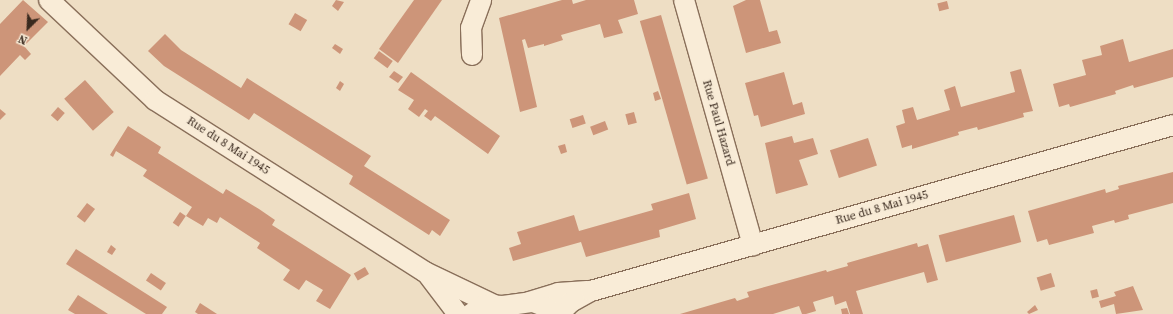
<!DOCTYPE html>
<style>
body{margin:0}
#map{position:relative;width:1173px;height:314px;overflow:hidden;background:#eedec4;font-family:"Source Serif 4",serif}
div>[style]{position:absolute}
.building>*{inset:0;background:#cd9579;transform-origin:0 0}
.roads{filter:drop-shadow(1px 0 #896f5a) drop-shadow(-1px 0 #896f5a) drop-shadow(0 1px #896f5a) drop-shadow(0 -1px #896f5a)}
.street>*{height:20px;margin:-10px;padding:0 10px;transform-origin:10px;border-radius:10px;background:#f9ecd7}
span{translate:-50% -50%;white-space:nowrap;text-align:center;line-height:1.15;-webkit-text-stroke:3px #f6e9d4;paint-order:stroke}
.street-label{font-size:12px;color:#39291e}
.north{position:absolute;left:8px;top:8px;width:40px;height:40px;-webkit-text-stroke:3px #f6e9d4;paint-order:stroke;rotate:204deg;font-size:11px;font-weight:700;line-height:16px;text-align:center;color:#39291e}
.north::after{content:'';display:block;margin:auto;width:14px;height:18px;background:#39291e;clip-path:polygon(50% 0,100% 100%,50% 72%,0 100%)}
</style>
<div id="map">
<div class="building">
<div style="clip-path:polygon(23px 0,48px 22px,24px 46px,31px 54px,25px 60px,20px 55px,0 76px,0 24px)"></div>
<div style="clip-path:polygon(336px 0,344px 2px,338px 11px,332px 6px)"></div>
<div style="clip-path:polygon(414px 0,442px 0,398px 63px,379px 49px)"></div>
<div style="clip-path:polygon(562px 0,572px 0,573px 4px,586px 0,634px 0,638px 14px,618px 20px,623px 33px,604px 38px,600px 24px,561px 35px,563px 40px,544px 46px,544px 44px,528px 48px,525px 39px,522px 40px,537px 107px,520px 112px,499px 18px)"></div>
<div style="clip-path:polygon(746px 0,760px 0,769px 32px,777px 30px,781px 43px,746px 53px,733px 6px)"></div>
<div style="left:947px;top:1px;width:8px;height:10px;rotate:76deg"></div>
<div style="left:295px;top:13px;width:14px;height:13px;rotate:30deg"></div>
<div style="left:661px;top:15px;width:170px;height:22px;rotate:74deg"></div>
<div style="clip-path:polygon(165px 34px,181px 50px,241px 88px,247px 78px,371px 156px,364px 166px,450px 220px,440px 236px,432px 230px,429px 235px,349px 184px,353px 176px,254px 113px,249px 120px,164px 66px,148px 51px)"></div>
<div style="clip-path:polygon(1123px 39px,1129px 62px,1173px 49px,1173px 77px,1134px 88px,1133px 85px,1115px 91px,1116px 94px,1070px 107px,1069px 104px,1059px 107px,1053px 84px,1086px 75px,1082px 60px,1102px 55px,1100px 46px)"></div>
<div style="clip-path:polygon(335px 44px,343px 49px,340px 54px,332px 48px)"></div>
<div style="left:379px;top:51px;width:17px;height:9px;rotate:36deg"></div>
<div style="clip-path:polygon(1021px 69px,1033px 111px,1023px 113px,1024px 117px,978px 130px,977px 127px,958px 132px,959px 135px,912px 149px,912px 145px,902px 148px,896px 126px,905px 123px,902px 110px,913px 107px,917px 120px,950px 110px,944px 90px,955px 86px,961px 107px,1015px 92px,1010px 72px)"></div>
<div style="clip-path:polygon(394px 71px,403px 77px,398px 83px,389px 77px)"></div>
<div style="clip-path:polygon(411px 72px,500px 136px,488px 154px,435px 116px,431px 121px,424px 116px,428px 111px,425px 109px,419px 117px,408px 109px,414px 100px,398px 90px)"></div>
<div style="clip-path:polygon(784px 72px,793px 105px,802px 102px,805px 114px,761px 127px,758px 115px,754px 116px,745px 83px)"></div>
<div style="left:85px;top:80px;width:43px;height:28px;rotate:48deg"></div>
<div style="clip-path:polygon(340px 81px,344px 84px,340px 91px,336px 88px)"></div>
<div style="clip-path:polygon(658px 91px,661px 99px,655px 101px,653px 93px)"></div>
<div style="left:58px;top:107px;width:9px;height:11px;rotate:41deg"></div>
<div style="clip-path:polygon(0 109px,6px 114px,0 120px)"></div>
<div style="left:634px;top:112px;width:11px;height:9px;rotate:75deg"></div>
<div style="left:583px;top:115px;width:9px;height:14px;rotate:72deg"></div>
<div style="left:605px;top:121px;width:9px;height:16px;rotate:69deg"></div>
<div style="clip-path:polygon(128px 126px,161px 147px,158px 153px,223px 194px,226px 189px,259px 209px,275px 220px,272px 225px,351px 275px,330px 309px,316px 301px,323px 290px,306px 280px,299px 290px,283px 280px,290px 270px,257px 248px,260px 243px,220px 217px,217px 223px,208px 218px,203px 226px,186px 216px,192px 207px,143px 176px,147px 170px,116px 151px,113px 157px,110px 155px)"></div>
<div style="clip-path:polygon(792px 136px,794px 143px,813px 138px,818px 154px,799px 160px,808px 185px,776px 194px,765px 143px)"></div>
<div style="left:868px;top:138px;width:29px;height:40px;rotate:72deg"></div>
<div style="clip-path:polygon(565px 144px,567px 152px,561px 154px,558px 146px)"></div>
<div style="clip-path:polygon(1173px 172px,1173px 203px,1128px 215px,1129px 219px,1115px 223px,1114px 220px,1092px 226px,1094px 233px,1049px 245px,1047px 239px,1037px 242px,1028px 211px,1105px 189px,1106px 193px,1119px 189px,1118px 186px)"></div>
<div style="clip-path:polygon(689px 193px,696px 219px,659px 230px,660px 237px,586px 257px,581px 242px,513px 261px,509px 248px,521px 244px,517px 232px,574px 215px,579px 231px,653px 210px,651px 204px)"></div>
<div style="left:87px;top:203px;width:10px;height:17px;rotate:37deg"></div>
<div style="left:180px;top:212px;width:7px;height:13px;rotate:34deg"></div>
<div style="left:1014px;top:215px;width:28px;height:78px;rotate:75deg"></div>
<div style="clip-path:polygon(917px 243px,918px 247px,928px 244px,938px 280px,927px 283px,924px 272px,856px 291px,863px 314px,850px 314px,846px 301px,835px 305px,833px 296px,813px 302px,816px 311px,806px 314px,802px 314px,799px 306px,773px 314px,680px 314px,735px 298px,737px 301px,749px 297px,747px 292px,826px 270px,827px 272px,837px 269px,848px 266px,847px 263px)"></div>
<div style="clip-path:polygon(111px 245px,116px 249px,112px 255px,107px 252px)"></div>
<div style="clip-path:polygon(76px 249px,167px 307px,162px 314px,146px 314px,66px 264px)"></div>
<div style="left:365px;top:267px;width:8px;height:13px;rotate:60deg"></div>
<div style="left:151px;top:273px;width:18px;height:9px;rotate:34deg"></div>
<div style="left:1051px;top:273px;width:14px;height:15px;rotate:73deg"></div>
<div style="clip-path:polygon(1133px 286px,1143px 310px,1116px 314px,1114px 304px,1101px 308px,1099px 301px,1116px 296px,1114px 292px)"></div>
<div style="left:1097px;top:289px;width:8px;height:7px;rotate:76deg"></div>
<div style="clip-path:polygon(78px 295px,105px 312px,108px 314px,75px 314px,68px 310px)"></div>
<div style="clip-path:polygon(200px 303px,217px 314px,198px 314px,195px 312px)"></div>
<div style="clip-path:polygon(1035px 305px,1038px 310px,1029px 314px,1027px 312px)"></div>
<div style="clip-path:polygon(847px 308px,849px 314px,842px 314px,841px 309px)"></div>
</div>
<div class="roads">
<div class="street">
<div style="left:49px;top:0;width:146px;rotate:43.3deg"></div>
<div style="left:155px;top:100px;width:320px;rotate:32.5deg"></div>
<div style="left:425px;top:272px;width:79px;rotate:25.6deg"></div>
<div style="left:684px;top:0;width:255px;rotate:74.3deg"></div>
<div style="left:472px;top:55px;width:27px;rotate:-92deg"></div>
<div style="left:471px;top:28px;width:30px;rotate:-70deg"></div>
<div style="left:429px;top:276px;width:48px;rotate:52.7deg"></div>
<div style="left:529px;top:302px;width:30px;rotate:-17deg"></div>
<div style="left:558px;top:293px;width:29px;rotate:-4deg"></div>
<div style="left:471px;top:314px;width:16px;rotate:-35deg"></div>
<div style="left:484px;top:305px;width:19px;rotate:3deg"></div>
<div style="left:503px;top:306px;width:30px;rotate:-8deg"></div>
<div style="left:533px;top:302px;width:14px;rotate:21deg"></div>
<div style="left:546px;top:307px;width:9px;rotate:49deg"></div>
<div style="left:559px;top:314px;width:17px;rotate:-45deg"></div>
<div style="left:571px;top:302px;width:23px;rotate:-29deg"></div>
<div style="left:591px;top:291px;width:605px;rotate:-15.92deg"></div>
</div>
</div>
<div class="street-label">
<span style="left:718px;top:123px;rotate:74deg">Rue Paul Hazard</span>
<span style="left:228px;top:146px;rotate:33deg">Rue du 8 Mai 1945</span>
<span style="left:882px;top:208px;rotate:-16deg">Rue du 8 Mai 1945</span>
</div>
<div class="north">N</div>
</div>
